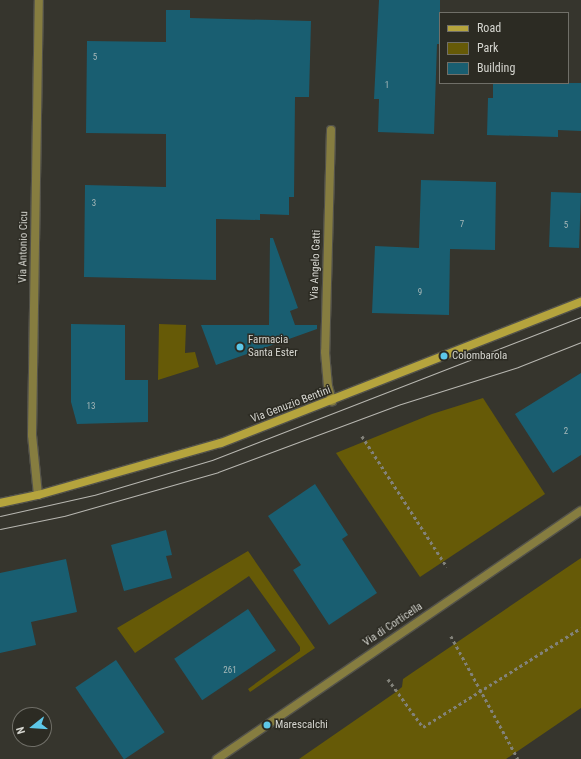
<!DOCTYPE html>
<style>
body{margin:0}
#map{position:relative;width:581px;height:759px;overflow:hidden;background:#36352d;font-family:"Roboto Condensed",sans-serif}
div>[style]{position:absolute}
.green>*{inset:0;background:#665a07}
.building>*{inset:0;background:#195e71;transform-origin:0 0}
.path>*{height:2.5px;margin-top:-1.25px;transform-origin:0;background:repeating-linear-gradient(90deg,#82827a 0 3px,transparent 0 6px)}
.roads{filter:drop-shadow(1px 0 #53524a) drop-shadow(-1px 0 #53524a) drop-shadow(0 1px #53524a) drop-shadow(0 -1px #53524a)}
.lane>*{height:8px;margin:-4px;padding:0 4px;transform-origin:4px;border-radius:4px;background:#867d40}
.street>*{height:8px;margin:-4px;padding:0 4px;transform-origin:4px;border-radius:4px;background:#867d40}
.secondary>*{height:8px;margin:-4px;padding:0 4px;transform-origin:4px;border-radius:4px;background:#b5a43d}
.tram>*{height:1px;margin:-0.5px;padding:0 0.5px;transform-origin:0.5px;border-radius:0.5px;background:#b8b7b1}
.dots>*{width:11px;height:11px;translate:-50% -50%;box-sizing:border-box;border:2px solid #2c2b23;border-radius:50%}
span{translate:-50% -50%;white-space:nowrap;text-align:center;line-height:1.15;-webkit-text-stroke:3px #2c2b23;paint-order:stroke}
.number-label{font-size:9px;color:#a7b8b8}
.number-label span{-webkit-text-stroke-width:0}
.street-label{font-size:11px;color:#d6d6d0}
.poi-label{font-size:11px;color:#d6d6d0}
.left{translate:0 -50%;text-align:left}
.legend{position:absolute;left:439px;top:12px;width:130px;height:72px;box-sizing:border-box;background:#2c2b23;border:1px solid #706f68;margin:0;padding:5px 7px;list-style:none;font-size:12px;color:#d6d6d0}
.legend li{display:flex;align-items:center;gap:8px;height:20px}
.legend b{width:20px;border:1px solid #706f68}
.north{position:absolute;left:12px;top:707px;width:40px;height:40px;box-sizing:border-box;background:#2c2b23;border:1px solid #706f68;border-radius:50%;rotate:253deg;font-size:11px;font-weight:700;line-height:16px;text-align:center;color:#d6d6d0}
.north::after{content:'';display:block;margin:auto;width:14px;height:18px;background:#5dc7e8;clip-path:polygon(50% 0,100% 100%,50% 72%,0 100%)}
</style>
<div id="map">
<div class="green">
<div style="clip-path:polygon(159px 324px,186px 325px,185px 353px,195px 352px,199px 367px,158px 380px)"></div>
<div style="clip-path:polygon(483px 398px,545px 494px,420px 577px,336px 453px,432px 414px)"></div>
<div style="clip-path:polygon(248px 551px,315px 648px,250px 692px,248px 689px,300px 651px,300px 647px,249px 576px,135px 653px,117px 628px)"></div>
<div style="clip-path:polygon(581px 558px,581px 708px,506px 759px,299px 759px,396px 692px,402px 687px,403px 679px)"></div>
</div>
<div class="building">
<div style="clip-path:polygon(379px 0,440px 0,440px 44px,437px 44px,434px 134px,378px 132px,379px 99px,374px 99px)"></div>
<div style="clip-path:polygon(166px 10px,190px 10px,190px 18px,311px 21px,309px 97px,295px 97px,294px 197px,289px 197px,289px 215px,260px 214px,260px 220px,216px 219px,216px 280px,84px 277px,85px 185px,166px 187px,166px 134px,86px 133px,87px 41px,166px 42px)"></div>
<div style="clip-path:polygon(493px 83px,581px 83px,581px 131px,558px 130px,558px 137px,487px 135px,488px 98px,493px 98px)"></div>
<div style="clip-path:polygon(421px 180px,496px 182px,495px 250px,450px 249px,449px 315px,372px 313px,375px 246px,419px 248px)"></div>
<div style="left:551px;top:192px;width:30px;height:55px;rotate:2deg"></div>
<div style="clip-path:polygon(270px 238px,273px 238px,298px 308px,290px 311px,295px 325px,317px 325px,317px 329px,216px 365px,201px 325px,269px 325px)"></div>
<div style="clip-path:polygon(71px 324px,125px 325px,125px 380px,148px 380px,148px 422px,77px 424px,71px 402px)"></div>
<div style="clip-path:polygon(581px 373px,581px 455px,553px 473px,515px 414px)"></div>
<div style="clip-path:polygon(315px 484px,348px 535px,342px 539px,377px 593px,329px 625px,293px 570px,301px 565px,268px 516px)"></div>
<div style="clip-path:polygon(166px 530px,172px 555px,166px 556px,172px 578px,124px 591px,111px 545px)"></div>
<div style="clip-path:polygon(66px 559px,77px 612px,31px 622px,36px 645px,0 653px,0 573px)"></div>
<div style="left:248px;top:609px;width:50px;height:89px;rotate:56deg"></div>
<div style="left:116px;top:660px;width:87px;height:49px;rotate:56deg"></div>
</div>
<div class="path">
<div style="left:362px;top:436px;width:156px;rotate:57deg"></div>
<div style="left:451px;top:636px;width:140px;rotate:61.4deg"></div>
<div style="left:388px;top:679px;width:59px;rotate:53.9deg"></div>
<div style="left:423px;top:727px;width:186px;rotate:-32.1deg"></div>
</div>
<div class="roads">
<div class="lane">
<div style="left:331px;top:130px;width:222px;rotate:91.5deg"></div>
<div style="left:325px;top:352px;width:34px;rotate:85deg"></div>
<div style="left:328px;top:386px;width:16px;rotate:75deg"></div>
</div>
<div class="street">
<div style="left:38px;top:495px;width:60px;rotate:-95.7deg"></div>
<div style="left:32px;top:435px;width:435px;rotate:-89.1deg"></div>
<div style="left:217px;top:759px;width:440px;rotate:-34.3deg"></div>
</div>
<div class="secondary">
<div style="left:0;top:503px;width:39px;rotate:-12deg"></div>
<div style="left:38px;top:495px;width:190px;rotate:-15.9deg"></div>
<div style="left:221px;top:443px;width:387px;rotate:-21.4deg"></div>
</div>
</div>
<div class="tram">
<div style="left:0;top:516px;width:96px;rotate:-12.6deg"></div>
<div style="left:94px;top:495px;width:123px;rotate:-16.5deg"></div>
<div style="left:212px;top:460px;width:396px;rotate:-21.2deg"></div>
<div style="left:0;top:529px;width:65px;rotate:-11.5deg"></div>
<div style="left:64px;top:516px;width:160px;rotate:-15.9deg"></div>
<div style="left:218px;top:472px;width:195px;rotate:-20.4deg"></div>
<div style="left:401px;top:404px;width:123px;rotate:-17.5deg"></div>
<div style="left:518px;top:367px;width:68px;rotate:-21.6deg"></div>
</div>
<div class="dots">
<div style="left:240px;top:347px;background:#5dc7e8"></div>
<div style="left:444px;top:356px;background:#5dc7e8"></div>
<div style="left:267px;top:725px;background:#5dc7e8"></div>
</div>
<div class="number-label">
<span style="left:95px;top:57px">5</span>
<span style="left:387px;top:85px">1</span>
<span style="left:94px;top:203px">3</span>
<span style="left:462px;top:224px">7</span>
<span style="left:566px;top:225px">5</span>
<span style="left:420px;top:292px">9</span>
<span style="left:91px;top:406px">13</span>
<span style="left:566px;top:431px">2</span>
<span style="left:230px;top:670px">261</span>
</div>
<div class="street-label">
<span style="left:24px;top:247px;rotate:-89deg">Via Antonio Cicu</span>
<span style="left:316px;top:265px;rotate:-88deg">Via Angelo Gatti</span>
<span style="left:291px;top:405px;rotate:-21deg">Via Genuzio Bentini</span>
<span style="left:393px;top:625px;rotate:-34deg">Via di Corticella</span>
</div>
<div class="poi-label">
<span class="left" style="left:248px;top:347px">Farmacia<br>Santa Ester</span>
<span class="left" style="left:452px;top:356px">Colombarola</span>
<span class="left" style="left:275px;top:725px">Marescalchi</span>
</div>
<ul class="legend">
<li><b style="height:5px;background:#b5a43d"></b>Road</li>
<li><b style="height:11px;background:#665a07"></b>Park</li>
<li><b style="height:11px;background:#195e71"></b>Building</li>
</ul>
<div class="north">N</div>
</div>
